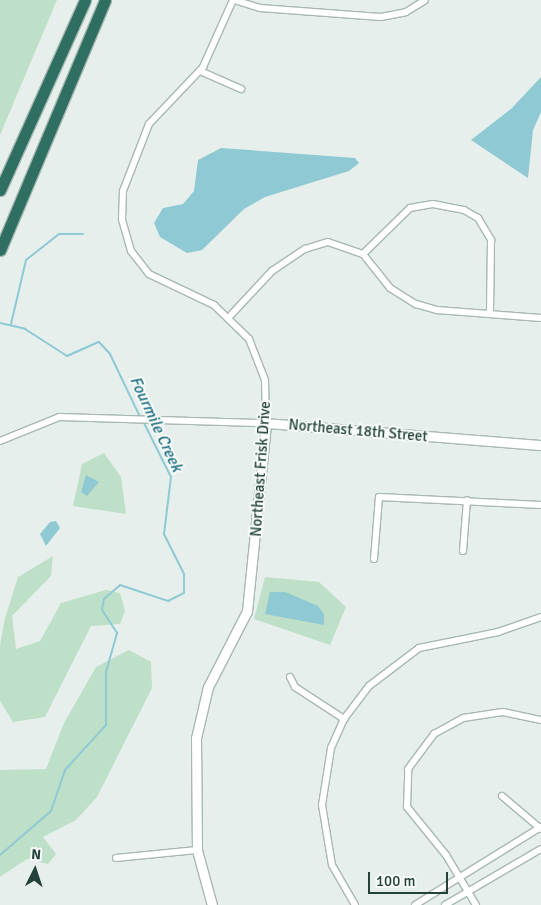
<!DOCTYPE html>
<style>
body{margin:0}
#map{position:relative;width:541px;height:905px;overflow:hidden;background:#e6efeb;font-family:Signika,sans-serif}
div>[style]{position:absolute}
.green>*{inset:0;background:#bfe0c8}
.water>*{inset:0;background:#8ec9d4}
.stream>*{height:2px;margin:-1px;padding:0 1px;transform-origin:1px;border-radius:1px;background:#8ec9d4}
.roads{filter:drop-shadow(1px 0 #a8b8b2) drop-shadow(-1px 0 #a8b8b2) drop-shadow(0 1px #a8b8b2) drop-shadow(0 -1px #a8b8b2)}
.street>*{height:6px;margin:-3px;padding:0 3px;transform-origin:3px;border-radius:3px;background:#fff}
.secondary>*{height:9px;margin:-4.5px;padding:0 4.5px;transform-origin:4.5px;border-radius:4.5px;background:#fff}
.highway>*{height:11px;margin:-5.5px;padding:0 5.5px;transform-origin:5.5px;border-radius:5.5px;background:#2f6f62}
span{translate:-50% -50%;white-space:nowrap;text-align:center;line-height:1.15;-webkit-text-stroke:4px #f7fbf9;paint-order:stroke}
.street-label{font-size:15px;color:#24423a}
.water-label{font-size:16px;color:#1c6f80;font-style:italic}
.north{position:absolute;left:10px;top:845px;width:50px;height:50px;-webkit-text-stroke:4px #f7fbf9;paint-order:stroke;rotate:4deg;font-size:14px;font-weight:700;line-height:20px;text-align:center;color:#24423a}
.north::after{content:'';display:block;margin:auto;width:18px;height:22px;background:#24423a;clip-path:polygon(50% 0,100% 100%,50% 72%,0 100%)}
.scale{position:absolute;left:368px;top:872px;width:80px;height:22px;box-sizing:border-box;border:2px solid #24423a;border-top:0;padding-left:6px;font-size:15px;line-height:18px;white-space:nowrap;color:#24423a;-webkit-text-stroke:4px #f7fbf9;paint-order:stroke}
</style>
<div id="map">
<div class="green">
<div style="clip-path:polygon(0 0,57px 0,0 135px)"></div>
<div style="clip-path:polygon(104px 453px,121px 477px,126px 514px,73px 506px,82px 464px)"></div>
<div style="clip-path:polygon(53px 556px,51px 576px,12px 616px,16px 649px,40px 641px,61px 603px,106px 590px,120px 593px,125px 611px,120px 624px,91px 626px,45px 717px,13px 722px,0 701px,0 645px,5px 618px,18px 577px)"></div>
<div style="clip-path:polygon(265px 577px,319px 582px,346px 607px,330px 645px,254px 619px)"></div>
<div style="clip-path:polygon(129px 650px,151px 662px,152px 688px,97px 797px,76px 820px,43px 837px,56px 854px,48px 864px,27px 859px,0 877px,0 770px,46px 769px,64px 723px,96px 667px)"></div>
</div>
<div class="water">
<div style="clip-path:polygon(541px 77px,541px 112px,533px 130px,528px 178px,471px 140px,511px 109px)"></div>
<div style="clip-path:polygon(221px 148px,355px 158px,359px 163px,349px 171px,265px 197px,244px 209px,202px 250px,187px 253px,160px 237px,154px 223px,163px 208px,183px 204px,194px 191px,198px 160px)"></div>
<div style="clip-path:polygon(86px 475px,99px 482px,87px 496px,81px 492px)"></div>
<div style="clip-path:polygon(50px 522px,56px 521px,60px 528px,46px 546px,40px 534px)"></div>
<div style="clip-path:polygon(270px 592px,285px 592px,318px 606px,324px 614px,324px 625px,265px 614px)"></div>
</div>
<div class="stream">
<div style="left:0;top:323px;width:26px;rotate:13deg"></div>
<div style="left:25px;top:329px;width:50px;rotate:32.7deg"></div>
<div style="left:67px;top:356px;width:35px;rotate:-24deg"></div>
<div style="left:99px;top:342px;width:16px;rotate:47deg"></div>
<div style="left:110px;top:354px;width:70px;rotate:64.5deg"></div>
<div style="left:11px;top:324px;width:66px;rotate:-76.8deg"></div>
<div style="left:26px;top:260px;width:42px;rotate:-38.2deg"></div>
<div style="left:59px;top:234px;width:24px"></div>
<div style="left:0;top:855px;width:67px;rotate:-40.8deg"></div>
<div style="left:51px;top:811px;width:43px;rotate:-71.1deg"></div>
<div style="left:65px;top:770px;width:61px;rotate:-47.7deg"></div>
<div style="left:106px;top:725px;width:53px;rotate:-90deg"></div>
<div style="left:106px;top:672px;width:41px;rotate:-74.2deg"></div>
<div style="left:117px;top:633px;width:27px;rotate:-123deg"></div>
<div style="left:102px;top:610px;width:11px;rotate:-80deg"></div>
<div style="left:104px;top:599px;width:21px;rotate:-41deg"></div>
<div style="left:120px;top:585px;width:51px;rotate:18.4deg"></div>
<div style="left:168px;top:601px;width:18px;rotate:-27deg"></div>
<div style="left:184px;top:593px;width:19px;rotate:-90deg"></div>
<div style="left:184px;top:574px;width:45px;rotate:-116.6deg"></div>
<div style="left:164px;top:534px;width:57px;rotate:-83deg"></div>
<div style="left:171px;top:477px;width:63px;rotate:-116.6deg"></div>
</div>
<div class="roads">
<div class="street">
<div style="left:234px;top:0;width:27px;rotate:17deg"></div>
<div style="left:260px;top:8px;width:121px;rotate:4.3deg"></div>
<div style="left:381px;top:17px;width:25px;rotate:-11deg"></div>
<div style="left:406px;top:12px;width:22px;rotate:-32deg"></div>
<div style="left:200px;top:71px;width:45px;rotate:23.7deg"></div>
<div style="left:363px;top:254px;width:66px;rotate:-44.4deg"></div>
<div style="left:410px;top:208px;width:23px;rotate:-10deg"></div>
<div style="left:433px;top:204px;width:32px;rotate:11deg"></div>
<div style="left:464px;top:210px;width:16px;rotate:30deg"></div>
<div style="left:478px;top:218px;width:26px;rotate:59deg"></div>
<div style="left:491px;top:240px;width:74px;rotate:90.8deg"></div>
<div style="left:230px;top:316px;width:62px;rotate:-47deg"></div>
<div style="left:272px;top:271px;width:40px;rotate:-34deg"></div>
<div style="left:305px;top:249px;width:24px;rotate:-17deg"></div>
<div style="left:328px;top:242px;width:37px;rotate:19deg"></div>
<div style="left:363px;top:254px;width:43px;rotate:51.5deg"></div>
<div style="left:390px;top:288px;width:31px;rotate:32deg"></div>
<div style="left:416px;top:304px;width:22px;rotate:16deg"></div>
<div style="left:437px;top:310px;width:104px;rotate:4.4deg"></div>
<div style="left:0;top:441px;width:64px;rotate:-22.1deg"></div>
<div style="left:59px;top:417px;width:207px;rotate:1.7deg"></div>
<div style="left:266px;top:423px;width:43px;rotate:-91.3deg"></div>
<div style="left:265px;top:380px;width:44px;rotate:-111.3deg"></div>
<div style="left:249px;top:339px;width:49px;rotate:-135.8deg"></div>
<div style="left:214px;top:305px;width:72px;rotate:-154.5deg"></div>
<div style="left:149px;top:274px;width:29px;rotate:-128deg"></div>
<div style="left:131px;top:251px;width:33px;rotate:-106deg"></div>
<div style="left:122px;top:219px;width:28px;rotate:-88deg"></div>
<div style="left:123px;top:191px;width:72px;rotate:-68.8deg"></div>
<div style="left:149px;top:124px;width:79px;rotate:-46.5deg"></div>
<div style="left:203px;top:67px;width:73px;rotate:-65.9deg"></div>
<div style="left:463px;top:551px;width:51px;rotate:-85.5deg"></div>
<div style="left:374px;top:559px;width:62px;rotate:-85.4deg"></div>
<div style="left:379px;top:497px;width:162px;rotate:2.8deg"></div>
<div style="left:290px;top:677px;width:11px;rotate:63deg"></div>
<div style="left:295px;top:687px;width:59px;rotate:33.1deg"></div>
<div style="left:502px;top:796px;width:51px;rotate:40.2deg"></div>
<div style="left:116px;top:858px;width:81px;rotate:-5.6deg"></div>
<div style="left:355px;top:905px;width:46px;rotate:-119.9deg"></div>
<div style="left:332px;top:865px;width:61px;rotate:-99.5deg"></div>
<div style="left:322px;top:805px;width:58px;rotate:-81deg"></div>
<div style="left:331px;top:748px;width:32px;rotate:-66deg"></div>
<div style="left:344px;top:719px;width:41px;rotate:-52.9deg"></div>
<div style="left:369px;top:686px;width:63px;rotate:-37.2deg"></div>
<div style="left:419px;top:648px;width:81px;rotate:-11.4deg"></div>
<div style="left:498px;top:632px;width:46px;rotate:-19.2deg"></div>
<div style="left:415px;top:905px;width:148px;rotate:-31.8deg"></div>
<div style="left:445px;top:905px;width:111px;rotate:-30.3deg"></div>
<div style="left:476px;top:905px;width:58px;rotate:-121deg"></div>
<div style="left:446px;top:855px;width:62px;rotate:-129.1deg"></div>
<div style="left:407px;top:807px;width:38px;rotate:-88deg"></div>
<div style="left:408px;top:769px;width:44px;rotate:-53.4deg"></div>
<div style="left:434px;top:734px;width:33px;rotate:-29deg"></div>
<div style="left:463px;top:718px;width:40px;rotate:-8.5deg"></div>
<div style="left:503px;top:712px;width:39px;rotate:12deg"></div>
</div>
<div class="secondary">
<div style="left:212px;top:905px;width:57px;rotate:-105.3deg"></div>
<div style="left:197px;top:850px;width:112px;rotate:-90.5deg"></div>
<div style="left:196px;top:738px;width:52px;rotate:-76.8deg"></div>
<div style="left:208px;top:687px;width:85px;rotate:-62.8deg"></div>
<div style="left:247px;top:611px;width:189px;rotate:-84.2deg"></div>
<div style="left:266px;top:423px;width:276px;rotate:4.6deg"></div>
</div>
<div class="highway">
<div style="left:0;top:190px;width:208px;rotate:-65.9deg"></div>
<div style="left:0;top:250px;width:271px;rotate:-67.2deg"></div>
</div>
</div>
<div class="street-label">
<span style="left:358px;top:431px;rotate:5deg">Northeast 18th Street</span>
<span style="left:261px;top:469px;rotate:-86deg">Northeast Frisk Drive</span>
</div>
<div class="water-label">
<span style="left:156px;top:424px;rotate:65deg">Fourmile Creek</span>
</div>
<div class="north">N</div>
<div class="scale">100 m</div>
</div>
